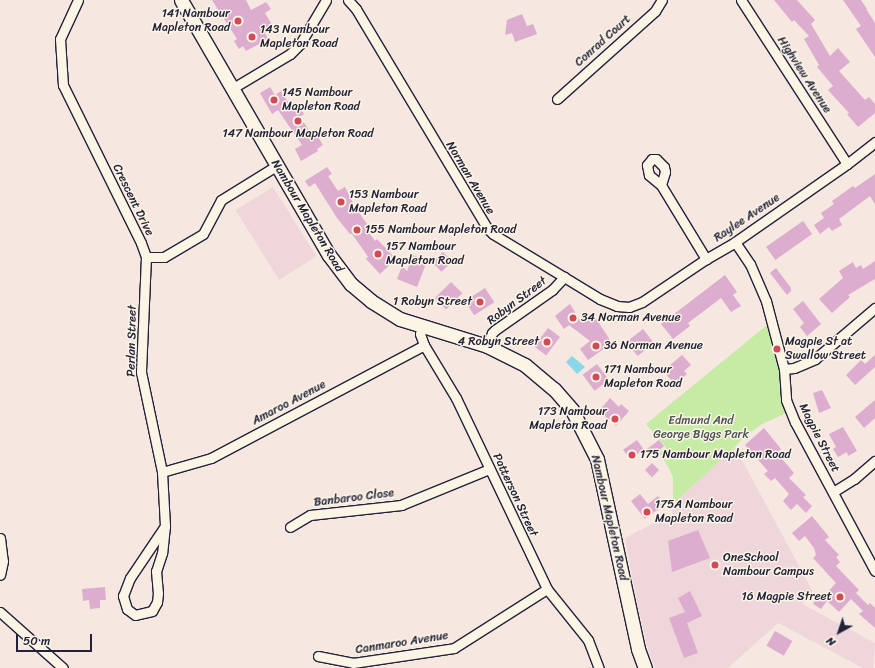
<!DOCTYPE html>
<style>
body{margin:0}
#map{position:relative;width:875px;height:668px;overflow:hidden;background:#f6e7e0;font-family:Sriracha,sans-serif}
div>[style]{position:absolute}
.built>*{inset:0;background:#eed6db;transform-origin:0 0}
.green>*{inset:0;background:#c5eba5}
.water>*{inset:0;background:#89d7e7}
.building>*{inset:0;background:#dcadce;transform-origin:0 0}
.roads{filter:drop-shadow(1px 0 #22223b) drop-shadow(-1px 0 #22223b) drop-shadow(0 1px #22223b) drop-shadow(0 -1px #22223b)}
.minor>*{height:9px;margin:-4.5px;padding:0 4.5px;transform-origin:4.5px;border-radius:4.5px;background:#fcf5e5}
.secondary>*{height:13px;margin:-6.5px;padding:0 6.5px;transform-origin:6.5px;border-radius:6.5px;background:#fcf5e5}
.dots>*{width:11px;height:11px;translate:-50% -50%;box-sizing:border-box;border:2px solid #fcf5e5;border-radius:50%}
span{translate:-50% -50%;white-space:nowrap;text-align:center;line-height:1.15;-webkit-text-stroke:3px #fcf5e5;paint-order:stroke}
.poi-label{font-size:12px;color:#22223b}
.right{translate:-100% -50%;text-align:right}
.left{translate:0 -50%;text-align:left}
.street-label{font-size:12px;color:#22223b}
.park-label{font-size:12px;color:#4b5456}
.north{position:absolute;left:819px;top:612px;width:40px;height:40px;-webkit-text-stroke:3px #fcf5e5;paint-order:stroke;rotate:220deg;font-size:11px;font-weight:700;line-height:16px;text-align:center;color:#22223b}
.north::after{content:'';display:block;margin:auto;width:14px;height:18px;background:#22223b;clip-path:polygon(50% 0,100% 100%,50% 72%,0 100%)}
.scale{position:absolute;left:16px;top:634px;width:76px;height:18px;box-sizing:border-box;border:2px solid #22223b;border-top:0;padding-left:5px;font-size:12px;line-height:14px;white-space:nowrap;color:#22223b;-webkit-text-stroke:3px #fcf5e5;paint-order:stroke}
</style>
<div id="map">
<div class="built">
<div style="left:273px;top:187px;width:82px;height:44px;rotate:58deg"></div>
<div style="clip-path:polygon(735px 447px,813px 592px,802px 604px,875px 643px,873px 668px,863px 668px,778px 623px,728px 668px,655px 668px,649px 653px,637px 602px,625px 538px,672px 514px,673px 504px)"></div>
</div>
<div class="green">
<div style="clip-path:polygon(772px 321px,791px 411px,762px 424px,744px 437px,735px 447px,673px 504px,673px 478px,669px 468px,659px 453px,666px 447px,646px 424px)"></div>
</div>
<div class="water">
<div style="clip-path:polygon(572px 356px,585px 367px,577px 374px,566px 362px)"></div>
</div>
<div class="building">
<div style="clip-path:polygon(212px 0,246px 0,251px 10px,266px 2px,271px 9px,265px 13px,274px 28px,265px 33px,268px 39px,246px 51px,243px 46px,239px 49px,234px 41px,237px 39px)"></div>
<div style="clip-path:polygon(774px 0,797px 0,815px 20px,811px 24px,830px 56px,838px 48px,850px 62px,839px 71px,865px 100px,869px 97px,875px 104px,875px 113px,858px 127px,847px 114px,849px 113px,828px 90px,833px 86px,817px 67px,819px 65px,804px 39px,809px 36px,794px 20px,792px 22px)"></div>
<div style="clip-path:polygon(843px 0,861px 0,867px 9px,866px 9px,875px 23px,875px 57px,856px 29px,861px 26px)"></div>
<div style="clip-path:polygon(522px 14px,527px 26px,533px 24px,537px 34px,515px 42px,512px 33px,505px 35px,507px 20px)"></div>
<div style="clip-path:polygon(270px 87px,275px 95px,281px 91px,293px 110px,298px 106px,304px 114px,300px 117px,313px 136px,316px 134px,323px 145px,317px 149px,318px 151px,301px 161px,295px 149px,302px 145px,278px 110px,272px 114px,260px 93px)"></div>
<div style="clip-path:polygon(327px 167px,332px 174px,328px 176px,338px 191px,345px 187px,355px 207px,367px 224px,364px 226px,375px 241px,377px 239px,396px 259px,380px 274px,366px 259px,368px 257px,364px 251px,352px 234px,350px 234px,337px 218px,315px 183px,309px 187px,305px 181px)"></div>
<div style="clip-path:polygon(875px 174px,875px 204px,870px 196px,839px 219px,842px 225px,832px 231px,829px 227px,820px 234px,814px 225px,824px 218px,821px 213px,834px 204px,832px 201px,853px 186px,855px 188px)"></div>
<div style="left:803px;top:221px;width:16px;height:45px;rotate:55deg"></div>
<div style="left:443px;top:252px;width:13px;height:15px;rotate:45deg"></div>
<div style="clip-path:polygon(413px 255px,427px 261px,417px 287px,397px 279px,402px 266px,407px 271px)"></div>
<div style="clip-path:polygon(875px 261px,875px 279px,848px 295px,850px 297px,832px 313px,819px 299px,843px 278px,839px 271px,853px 262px,856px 268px,861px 265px,863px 269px)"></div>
<div style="clip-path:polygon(776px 268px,791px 288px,791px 291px,787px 295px,770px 273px)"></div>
<div style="clip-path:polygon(725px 275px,737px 292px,733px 295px,741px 306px,731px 312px,721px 298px,688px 323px,690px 326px,673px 339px,661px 324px)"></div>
<div style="left:451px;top:282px;width:16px;height:23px;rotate:45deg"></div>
<div style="left:485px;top:288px;width:17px;height:24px;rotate:57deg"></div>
<div style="clip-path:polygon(803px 301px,821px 324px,807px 336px,800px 327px,804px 323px,793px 309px)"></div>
<div style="clip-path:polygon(570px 304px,581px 322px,588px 313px,597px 320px,612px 343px,588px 360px,580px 349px,590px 341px,569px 325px,564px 329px,555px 316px)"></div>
<div style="left:548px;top:328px;width:15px;height:23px;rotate:37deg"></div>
<div style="left:643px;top:329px;width:18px;height:21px;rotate:52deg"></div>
<div style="clip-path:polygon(682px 355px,691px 365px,684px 371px,687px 374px,679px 381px,677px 379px,673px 382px,663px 371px)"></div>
<div style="clip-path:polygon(875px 355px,875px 367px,855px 385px,846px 375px,861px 360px,865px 364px)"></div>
<div style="left:597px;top:364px;width:20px;height:18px;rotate:53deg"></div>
<div style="clip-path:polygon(822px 390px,831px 408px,819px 413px,813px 393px)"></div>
<div style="clip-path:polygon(610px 398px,619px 407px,621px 404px,629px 411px,616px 426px,599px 411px)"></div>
<div style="clip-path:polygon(875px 400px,875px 418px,864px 428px,855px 417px)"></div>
<div style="clip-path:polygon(843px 427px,857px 451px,848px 456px,847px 452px,838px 457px,833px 449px,836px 447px,829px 434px)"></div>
<div style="clip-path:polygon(764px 428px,781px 449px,777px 453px,794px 473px,789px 478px,806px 495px,803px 497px,812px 506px,806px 513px,797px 504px,791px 510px,783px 501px,789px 494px,775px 478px,771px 481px,764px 474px,768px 471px,745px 445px)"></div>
<div style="left:637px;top:440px;width:12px;height:17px;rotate:55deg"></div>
<div style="clip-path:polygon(659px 440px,664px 446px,653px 456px,647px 449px)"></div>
<div style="left:652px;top:463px;width:10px;height:10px;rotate:45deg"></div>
<div style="clip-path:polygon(640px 494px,648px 504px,658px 496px,664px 505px,645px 519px,631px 501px)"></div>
<div style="clip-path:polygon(812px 516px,829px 537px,825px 540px,839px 555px,836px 557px,840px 562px,836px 566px,859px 590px,856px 593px,868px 605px,870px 603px,875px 608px,875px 628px,859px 614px,863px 611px,851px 599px,839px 612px,827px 601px,821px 609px,813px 604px,820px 593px,824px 596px,836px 583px,813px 558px,816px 555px,814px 548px,805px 536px,799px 541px,792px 533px)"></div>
<div style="clip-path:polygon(698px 530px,710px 558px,672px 572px,668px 541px)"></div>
<div style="clip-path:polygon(105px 587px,106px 600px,100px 600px,100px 608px,90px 609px,89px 600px,83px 601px,82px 589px)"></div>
<div style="clip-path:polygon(690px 591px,702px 616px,687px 623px,698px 653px,684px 658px,669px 618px,685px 612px,678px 598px)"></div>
<div style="left:775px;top:631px;width:20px;height:17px;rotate:30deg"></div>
</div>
<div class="roads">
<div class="minor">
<div style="left:78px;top:0;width:43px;rotate:114.8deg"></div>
<div style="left:60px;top:39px;width:46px;rotate:86.3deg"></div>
<div style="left:63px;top:85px;width:176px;rotate:63.7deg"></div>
<div style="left:141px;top:243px;width:15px;rotate:70deg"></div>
<div style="left:146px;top:257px;width:18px"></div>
<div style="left:164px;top:257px;width:45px;rotate:-30.5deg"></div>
<div style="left:203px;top:234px;width:38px;rotate:-62deg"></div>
<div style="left:221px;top:200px;width:65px;rotate:-31.7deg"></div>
<div style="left:348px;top:0;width:12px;rotate:48deg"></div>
<div style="left:356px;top:9px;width:255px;rotate:59.1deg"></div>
<div style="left:487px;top:228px;width:8px;rotate:45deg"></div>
<div style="left:493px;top:234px;width:83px;rotate:31.2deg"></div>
<div style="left:564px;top:277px;width:42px;rotate:31.4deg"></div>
<div style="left:600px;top:299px;width:18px;rotate:22deg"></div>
<div style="left:617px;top:306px;width:12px;rotate:5deg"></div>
<div style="left:629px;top:307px;width:14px;rotate:-21deg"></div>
<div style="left:642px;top:302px;width:77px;rotate:-33.9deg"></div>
<div style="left:706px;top:259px;width:34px;rotate:-30deg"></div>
<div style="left:735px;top:242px;width:136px;rotate:-34.9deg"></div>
<div style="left:847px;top:164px;width:36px;rotate:-38deg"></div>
<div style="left:741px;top:0;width:195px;rotate:57.1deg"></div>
<div style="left:233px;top:88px;width:66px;rotate:-30.8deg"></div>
<div style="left:290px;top:54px;width:14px;rotate:-45deg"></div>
<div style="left:300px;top:44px;width:51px;rotate:-59.4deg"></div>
<div style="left:557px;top:99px;width:132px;rotate:-41.9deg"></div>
<div style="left:655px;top:11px;width:13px;rotate:-58deg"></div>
<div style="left:661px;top:185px;width:14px;rotate:-73deg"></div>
<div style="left:665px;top:172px;width:5px;rotate:-101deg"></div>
<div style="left:664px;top:167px;width:11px;rotate:-135deg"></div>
<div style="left:656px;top:159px;width:4px;rotate:180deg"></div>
<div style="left:652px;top:159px;width:8px;rotate:130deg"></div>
<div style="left:647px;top:165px;width:10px;rotate:79deg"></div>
<div style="left:649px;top:175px;width:16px;rotate:40deg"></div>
<div style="left:661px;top:185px;width:87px;rotate:58.7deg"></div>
<div style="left:735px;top:242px;width:27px;rotate:56deg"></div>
<div style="left:750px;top:264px;width:40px;rotate:66.6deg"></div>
<div style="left:766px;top:301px;width:70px;rotate:75.2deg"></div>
<div style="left:784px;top:369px;width:31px;rotate:86deg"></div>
<div style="left:786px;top:400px;width:24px;rotate:68deg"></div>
<div style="left:795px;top:422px;width:169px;rotate:61.8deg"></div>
<div style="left:146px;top:257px;width:115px;rotate:92.5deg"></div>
<div style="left:141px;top:372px;width:102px;rotate:78.1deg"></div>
<div style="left:162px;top:472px;width:54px;rotate:86.8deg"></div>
<div style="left:165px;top:526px;width:27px;rotate:96deg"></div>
<div style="left:162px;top:553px;width:19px;rotate:108deg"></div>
<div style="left:156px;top:571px;width:22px;rotate:85deg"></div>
<div style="left:158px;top:593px;width:9px;rotate:96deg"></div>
<div style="left:157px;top:602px;width:10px;rotate:119deg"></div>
<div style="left:152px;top:611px;width:17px;rotate:167deg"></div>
<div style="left:135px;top:615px;width:10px;rotate:-143deg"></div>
<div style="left:127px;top:609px;width:14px;rotate:-107deg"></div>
<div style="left:123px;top:596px;width:19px;rotate:-69deg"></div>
<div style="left:130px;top:578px;width:63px;rotate:-56.1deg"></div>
<div style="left:422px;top:326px;width:8px;rotate:104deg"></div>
<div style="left:420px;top:334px;width:12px;rotate:70deg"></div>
<div style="left:424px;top:345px;width:62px;rotate:58.9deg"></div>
<div style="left:456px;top:398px;width:212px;rotate:64.5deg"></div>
<div style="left:547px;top:589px;width:65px;rotate:51.2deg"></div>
<div style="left:588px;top:640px;width:30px;rotate:69deg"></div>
<div style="left:487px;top:346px;width:14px;rotate:-69deg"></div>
<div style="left:492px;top:333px;width:4px;rotate:-45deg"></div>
<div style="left:495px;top:330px;width:70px;rotate:-35.1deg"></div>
<div style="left:552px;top:290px;width:18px;rotate:-47deg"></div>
<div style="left:784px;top:369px;width:10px;rotate:-6deg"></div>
<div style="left:794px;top:368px;width:23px;rotate:-23deg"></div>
<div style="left:815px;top:359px;width:79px;rotate:-40.4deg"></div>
<div style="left:162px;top:472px;width:51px;rotate:-15.9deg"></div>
<div style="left:211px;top:458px;width:241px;rotate:-27.9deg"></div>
<div style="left:833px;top:492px;width:25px;rotate:-32deg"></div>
<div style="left:854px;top:479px;width:28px;rotate:-41deg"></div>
<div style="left:290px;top:527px;width:23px;rotate:-31deg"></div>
<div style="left:310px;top:515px;width:92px;rotate:-6.3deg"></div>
<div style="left:401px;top:505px;width:95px;rotate:-22.2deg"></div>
<div style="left:0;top:538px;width:23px;rotate:83deg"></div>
<div style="left:3px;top:561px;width:14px;rotate:102deg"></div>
<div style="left:0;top:612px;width:84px;rotate:41.6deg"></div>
<div style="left:318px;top:656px;width:36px;rotate:11deg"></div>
<div style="left:353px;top:663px;width:102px;rotate:-8.4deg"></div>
<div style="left:454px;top:648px;width:110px;rotate:-32.4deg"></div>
</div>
<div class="secondary">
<div style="left:181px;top:0;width:295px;rotate:59.9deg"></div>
<div style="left:329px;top:255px;width:36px;rotate:53deg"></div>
<div style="left:351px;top:284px;width:26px;rotate:40deg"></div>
<div style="left:371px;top:301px;width:34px;rotate:32deg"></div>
<div style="left:400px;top:319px;width:91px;rotate:17.2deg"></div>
<div style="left:487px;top:346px;width:42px;rotate:26.6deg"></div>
<div style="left:525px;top:365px;width:38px;rotate:40deg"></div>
<div style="left:554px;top:389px;width:28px;rotate:49deg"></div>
<div style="left:572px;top:410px;width:55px;rotate:63deg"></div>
<div style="left:597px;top:459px;width:194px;rotate:77.8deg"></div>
<div style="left:638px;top:649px;width:20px;rotate:70deg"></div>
</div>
</div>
<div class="dots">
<div style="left:238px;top:21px;background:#d1495b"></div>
<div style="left:252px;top:37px;background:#d1495b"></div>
<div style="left:274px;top:100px;background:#d1495b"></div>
<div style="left:298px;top:121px;background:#d1495b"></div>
<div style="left:341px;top:202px;background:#d1495b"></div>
<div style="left:357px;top:230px;background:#d1495b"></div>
<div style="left:378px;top:254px;background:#d1495b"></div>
<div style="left:480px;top:302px;background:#d1495b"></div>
<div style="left:573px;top:318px;background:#d1495b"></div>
<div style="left:547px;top:342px;background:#d1495b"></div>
<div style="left:596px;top:346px;background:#d1495b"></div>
<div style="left:777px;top:349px;background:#d1495b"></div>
<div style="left:596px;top:377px;background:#d1495b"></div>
<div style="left:615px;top:419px;background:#d1495b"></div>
<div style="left:632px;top:455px;background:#d1495b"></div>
<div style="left:647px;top:512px;background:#d1495b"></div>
<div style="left:715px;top:565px;background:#d1495b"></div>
<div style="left:840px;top:597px;background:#d1495b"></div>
</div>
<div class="poi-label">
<span class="right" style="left:230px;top:21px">141 Nambour<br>Mapleton Road</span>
<span class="left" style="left:260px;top:37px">143 Nambour<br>Mapleton Road</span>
<span class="left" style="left:282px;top:100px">145 Nambour<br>Mapleton Road</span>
<span style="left:298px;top:134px">147 Nambour Mapleton Road</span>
<span class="left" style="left:349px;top:202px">153 Nambour<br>Mapleton Road</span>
<span class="left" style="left:365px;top:230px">155 Nambour Mapleton Road</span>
<span class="left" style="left:386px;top:254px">157 Nambour<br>Mapleton Road</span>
<span class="right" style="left:472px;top:302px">1 Robyn Street</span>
<span class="left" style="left:581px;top:318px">34 Norman Avenue</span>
<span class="right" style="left:539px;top:342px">4 Robyn Street</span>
<span class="left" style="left:785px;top:349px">Magpie St at<br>Swallow Street</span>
<span class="left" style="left:604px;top:346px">36 Norman Avenue</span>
<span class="left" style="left:604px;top:377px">171 Nambour<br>Mapleton Road</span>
<span class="right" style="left:607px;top:419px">173 Nambour<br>Mapleton Road</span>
<span class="left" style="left:640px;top:455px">175 Nambour Mapleton Road</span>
<span class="left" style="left:655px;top:512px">175A Nambour<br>Mapleton Road</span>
<span class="left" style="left:723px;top:565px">OneSchool<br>Nambour Campus</span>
<span class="right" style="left:832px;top:597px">16 Magpie Street</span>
</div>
<div class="street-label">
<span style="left:603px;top:41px;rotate:-42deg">Conrad Court</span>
<span style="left:804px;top:75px;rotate:57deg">Highview Avenue</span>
<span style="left:470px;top:178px;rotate:59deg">Norman Avenue</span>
<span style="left:133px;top:200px;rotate:64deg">Crescent Drive</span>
<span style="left:307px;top:216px;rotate:59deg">Nambour Mapleton Road</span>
<span style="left:747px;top:218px;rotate:-34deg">Raylee Avenue</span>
<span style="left:517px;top:301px;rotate:-37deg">Robyn Street</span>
<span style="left:132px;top:341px;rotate:-89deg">Perlan Street</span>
<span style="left:289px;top:403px;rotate:-28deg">Amaroo Avenue</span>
<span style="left:819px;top:438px;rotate:63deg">Magpie Street</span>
<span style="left:515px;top:495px;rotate:65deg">Patterson Street</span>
<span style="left:354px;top:498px;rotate:-7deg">Banbaroo Close</span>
<span style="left:609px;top:518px;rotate:77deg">Nambour Mapleton Road</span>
<span style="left:402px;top:643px;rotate:-9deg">Canmaroo Avenue</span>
</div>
<div class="park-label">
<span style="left:701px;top:428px">Edmund And<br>George Biggs Park</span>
</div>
<div class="north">N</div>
<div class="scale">50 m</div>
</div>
